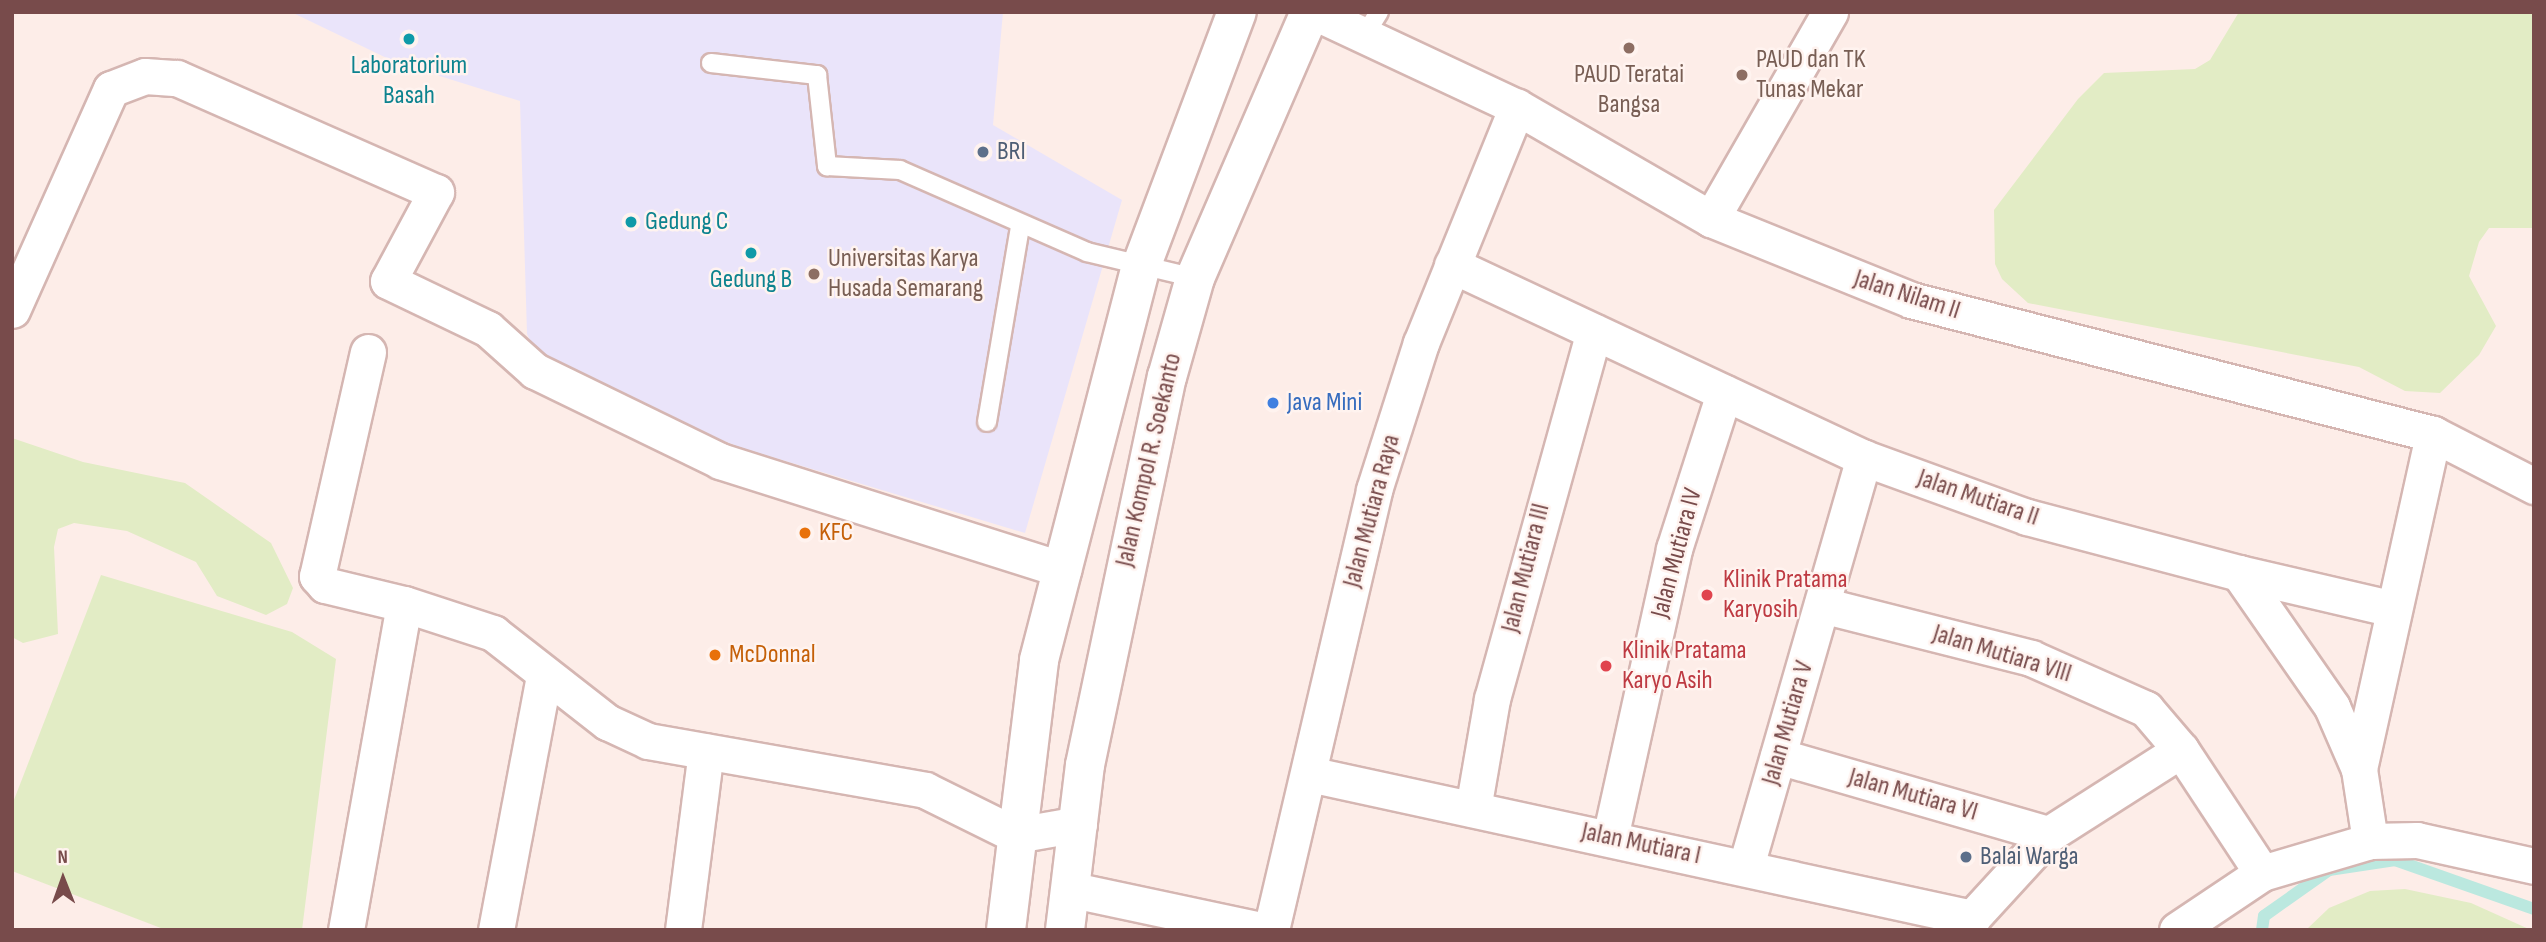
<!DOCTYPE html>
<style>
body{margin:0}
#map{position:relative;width:2546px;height:942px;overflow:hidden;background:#fdede8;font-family:"Sofia Sans Condensed",sans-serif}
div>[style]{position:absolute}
.education>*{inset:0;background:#eae4fa}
.green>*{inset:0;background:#e2ecc5}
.stream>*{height:12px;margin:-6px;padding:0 6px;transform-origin:6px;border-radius:6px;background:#bbe8df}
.roads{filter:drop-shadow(2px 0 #d5b6b2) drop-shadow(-2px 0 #d5b6b2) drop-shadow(0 2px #d5b6b2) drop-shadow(0 -2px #d5b6b2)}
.lane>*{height:18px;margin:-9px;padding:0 9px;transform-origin:9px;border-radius:9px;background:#fff}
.street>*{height:35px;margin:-17.5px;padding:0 17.5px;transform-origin:17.5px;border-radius:17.5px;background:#fff}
.secondary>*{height:38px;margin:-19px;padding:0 19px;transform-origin:19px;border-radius:19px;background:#fff}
.dots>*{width:19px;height:19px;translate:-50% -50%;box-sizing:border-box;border:4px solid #fff3ef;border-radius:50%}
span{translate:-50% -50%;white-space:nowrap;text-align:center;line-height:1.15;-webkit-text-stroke:5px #fff3ef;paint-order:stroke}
.education-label{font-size:26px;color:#785e54}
.left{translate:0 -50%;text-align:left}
.culture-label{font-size:26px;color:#0d838f}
.service-label{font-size:26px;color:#4e5e75}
.street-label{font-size:26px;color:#784b4b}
.shop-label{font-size:26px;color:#366cbe}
.food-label{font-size:26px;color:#c56008}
.health-label{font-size:26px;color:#be3a42}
.frame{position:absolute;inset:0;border:14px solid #784b4b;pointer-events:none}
.north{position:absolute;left:28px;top:844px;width:70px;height:70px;-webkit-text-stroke:5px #fff3ef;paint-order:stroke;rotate:359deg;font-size:19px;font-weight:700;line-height:28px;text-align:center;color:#784b4b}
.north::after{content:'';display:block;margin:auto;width:24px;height:32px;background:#784b4b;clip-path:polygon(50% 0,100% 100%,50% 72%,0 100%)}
</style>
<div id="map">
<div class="education">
<div style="clip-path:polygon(291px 12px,1003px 12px,993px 125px,1122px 200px,1025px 533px,745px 449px,647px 412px,534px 349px,527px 334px,520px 101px,395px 62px)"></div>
</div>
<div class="green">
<div style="clip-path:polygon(2239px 12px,2534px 12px,2534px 228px,2489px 228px,2479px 242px,2469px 276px,2496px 326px,2479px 355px,2440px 393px,2405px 391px,2359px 367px,2028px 303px,2002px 279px,1995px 264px,1994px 210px,2078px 99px,2104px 73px,2195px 69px,2210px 60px)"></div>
<div style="clip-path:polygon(12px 438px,83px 462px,185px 483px,271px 543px,293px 588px,287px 604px,266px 615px,217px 596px,196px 562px,127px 531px,74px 523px,58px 529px,54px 547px,58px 634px,23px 643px,12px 637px)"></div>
<div style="clip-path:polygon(101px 575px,292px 632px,336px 659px,302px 930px,166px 930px,12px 871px,12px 805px)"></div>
<div style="clip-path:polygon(2405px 889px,2471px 903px,2531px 930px,2306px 930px,2329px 908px,2370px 891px)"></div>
</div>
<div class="stream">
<div style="left:2262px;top:930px;width:14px;rotate:-82deg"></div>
<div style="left:2264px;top:916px;width:80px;rotate:-35.3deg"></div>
<div style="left:2329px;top:870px;width:67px;rotate:-8.6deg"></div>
<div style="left:2395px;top:860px;width:147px;rotate:19.4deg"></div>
</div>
<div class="roads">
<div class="lane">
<div style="left:1364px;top:36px;width:28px;rotate:-58deg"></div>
<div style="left:711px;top:63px;width:107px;rotate:6.5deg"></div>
<div style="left:817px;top:75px;width:92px;rotate:83.7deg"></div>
<div style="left:827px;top:166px;width:73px;rotate:3.1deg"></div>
<div style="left:900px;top:170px;width:204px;rotate:23.7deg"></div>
<div style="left:1087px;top:252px;width:111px;rotate:13.5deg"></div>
<div style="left:987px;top:422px;width:199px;rotate:-80.4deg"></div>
</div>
<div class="street">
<div style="left:1314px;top:12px;width:224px;rotate:25.1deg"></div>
<div style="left:1517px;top:107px;width:224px;rotate:30deg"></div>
<div style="left:1711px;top:219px;width:216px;rotate:22deg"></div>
<div style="left:1911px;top:300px;width:539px;rotate:14.4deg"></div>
<div style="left:2433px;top:434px;width:114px;rotate:27.2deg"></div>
<div style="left:1711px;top:219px;width:239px;rotate:-60.1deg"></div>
<div style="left:1452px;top:265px;width:455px;rotate:25.1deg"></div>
<div style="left:1864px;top:458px;width:173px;rotate:19.9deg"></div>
<div style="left:2027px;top:517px;width:219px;rotate:14.8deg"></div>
<div style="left:2239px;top:573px;width:163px;rotate:55.2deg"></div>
<div style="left:2332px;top:707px;width:68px;rotate:66.5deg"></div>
<div style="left:2359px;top:769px;width:73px;rotate:81.3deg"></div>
<div style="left:12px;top:310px;width:242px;rotate:-65.9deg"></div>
<div style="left:111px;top:89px;width:36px;rotate:-21deg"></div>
<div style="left:145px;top:76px;width:32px;rotate:4deg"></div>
<div style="left:177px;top:78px;width:283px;rotate:23.8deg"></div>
<div style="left:436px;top:192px;width:101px;rotate:118.3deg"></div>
<div style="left:388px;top:281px;width:111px;rotate:25.6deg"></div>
<div style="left:488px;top:329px;width:63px;rotate:41.8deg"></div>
<div style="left:535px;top:371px;width:206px;rotate:25.9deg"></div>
<div style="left:720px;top:461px;width:360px;rotate:17.6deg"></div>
<div style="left:368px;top:352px;width:230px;rotate:102.8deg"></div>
<div style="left:317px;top:576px;width:12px;rotate:48deg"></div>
<div style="left:325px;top:585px;width:81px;rotate:13.5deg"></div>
<div style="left:2239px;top:573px;width:155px;rotate:13.1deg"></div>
<div style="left:1822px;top:605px;width:216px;rotate:14.2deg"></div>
<div style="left:2031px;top:658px;width:126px;rotate:23.9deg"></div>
<div style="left:2146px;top:709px;width:54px;rotate:49.5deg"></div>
<div style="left:2181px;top:750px;width:147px;rotate:56.6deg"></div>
<div style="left:1778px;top:756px;width:282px;rotate:16.1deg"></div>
<div style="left:2359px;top:769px;width:343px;rotate:-77.5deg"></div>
<div style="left:1309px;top:774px;width:678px;rotate:12.25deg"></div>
<div style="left:1473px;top:809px;width:112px;rotate:-80.2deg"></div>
<div style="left:1492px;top:699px;width:381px;rotate:-74.5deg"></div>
<div style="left:1610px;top:838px;width:296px;rotate:-77.5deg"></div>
<div style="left:1674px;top:549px;width:164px;rotate:-72.2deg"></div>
<div style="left:1746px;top:866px;width:425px;rotate:-73.9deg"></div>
<div style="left:1073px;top:890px;width:192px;rotate:12deg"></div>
<div style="left:346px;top:930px;width:331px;rotate:-79.9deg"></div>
<div style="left:404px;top:604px;width:94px;rotate:18deg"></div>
<div style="left:493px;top:633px;width:145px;rotate:38deg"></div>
<div style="left:607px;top:722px;width:45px;rotate:24.9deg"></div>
<div style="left:648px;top:741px;width:281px;rotate:10deg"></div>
<div style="left:925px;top:790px;width:102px;rotate:26.3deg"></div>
<div style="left:1016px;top:835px;width:64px;rotate:-9.9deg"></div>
<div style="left:496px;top:930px;width:258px;rotate:-79.3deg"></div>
<div style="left:683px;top:930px;width:180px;rotate:-82.7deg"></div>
<div style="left:1271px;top:930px;width:452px;rotate:-76.8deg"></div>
<div style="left:1374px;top:490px;width:154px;rotate:-72.3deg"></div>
<div style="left:1421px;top:343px;width:255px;rotate:-67.9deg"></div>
<div style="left:1969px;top:930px;width:12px;rotate:-76deg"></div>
<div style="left:1972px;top:918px;width:114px;rotate:-47.5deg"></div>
<div style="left:2049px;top:834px;width:156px;rotate:-32.5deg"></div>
<div style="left:2177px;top:930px;width:102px;rotate:-33.8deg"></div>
<div style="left:2262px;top:873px;width:113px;rotate:-16.5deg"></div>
<div style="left:2370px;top:841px;width:47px;rotate:-1.2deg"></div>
<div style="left:2417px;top:840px;width:120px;rotate:12.5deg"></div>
</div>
<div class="secondary">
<div style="left:1006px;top:930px;width:272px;rotate:-83deg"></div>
<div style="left:1039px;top:660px;width:406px;rotate:-75.5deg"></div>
<div style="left:1141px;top:267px;width:272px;rotate:-69.4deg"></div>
<div style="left:1065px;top:930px;width:166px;rotate:-83.1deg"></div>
<div style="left:1085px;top:765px;width:397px;rotate:-78.1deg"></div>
<div style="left:1167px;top:377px;width:103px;rotate:-74.2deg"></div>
<div style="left:1195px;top:278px;width:290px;rotate:-66.6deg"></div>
</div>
</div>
<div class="dots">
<div style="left:409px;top:39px;background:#0f9aa8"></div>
<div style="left:1629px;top:48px;background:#8d6e63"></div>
<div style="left:1742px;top:75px;background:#8d6e63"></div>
<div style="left:983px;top:152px;background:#5c6f8a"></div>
<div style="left:631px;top:222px;background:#0f9aa8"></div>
<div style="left:751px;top:253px;background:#0f9aa8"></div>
<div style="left:814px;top:274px;background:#8d6e63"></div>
<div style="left:1273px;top:403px;background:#3f7fe0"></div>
<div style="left:805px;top:533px;background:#e8710a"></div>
<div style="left:1707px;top:595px;background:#e0444e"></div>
<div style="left:715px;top:655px;background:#e8710a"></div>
<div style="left:1606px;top:666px;background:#e0444e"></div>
<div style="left:1966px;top:857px;background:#5c6f8a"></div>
</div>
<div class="education-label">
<span class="left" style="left:1756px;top:75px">PAUD dan TK<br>Tunas Mekar</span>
<span style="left:1629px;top:90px">PAUD Teratai<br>Bangsa</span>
<span class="left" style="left:828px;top:274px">Universitas Karya<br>Husada Semarang</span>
</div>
<div class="culture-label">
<span style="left:409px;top:81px">Laboratorium<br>Basah</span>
<span class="left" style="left:645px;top:222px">Gedung C</span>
<span style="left:751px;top:280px">Gedung B</span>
</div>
<div class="service-label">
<span class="left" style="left:997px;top:152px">BRI</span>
<span class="left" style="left:1980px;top:857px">Balai Warga</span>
</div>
<div class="street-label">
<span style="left:1907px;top:295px;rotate:18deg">Jalan Nilam II</span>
<span style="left:1149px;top:460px;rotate:-77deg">Jalan Kompol R. Soekanto</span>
<span style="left:1978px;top:498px;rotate:19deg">Jalan Mutiara II</span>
<span style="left:1372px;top:511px;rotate:-75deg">Jalan Mutiara Raya</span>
<span style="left:1677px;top:553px;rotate:-75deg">Jalan Mutiara IV</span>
<span style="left:1526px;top:568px;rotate:-76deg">Jalan Mutiara III</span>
<span style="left:2002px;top:654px;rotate:17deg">Jalan Mutiara VIII</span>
<span style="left:1788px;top:723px;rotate:-74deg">Jalan Mutiara V</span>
<span style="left:1913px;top:795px;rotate:16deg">Jalan Mutiara VI</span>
<span style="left:1641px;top:844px;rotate:12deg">Jalan Mutiara I</span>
</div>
<div class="shop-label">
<span class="left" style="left:1287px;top:403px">Java Mini</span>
</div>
<div class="food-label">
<span class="left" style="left:819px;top:533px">KFC</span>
<span class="left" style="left:729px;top:655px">McDonnal</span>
</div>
<div class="health-label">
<span class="left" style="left:1723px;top:595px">Klinik Pratama<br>Karyosih</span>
<span class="left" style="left:1622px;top:666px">Klinik Pratama<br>Karyo Asih</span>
</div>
<div class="frame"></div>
<div class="north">N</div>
</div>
